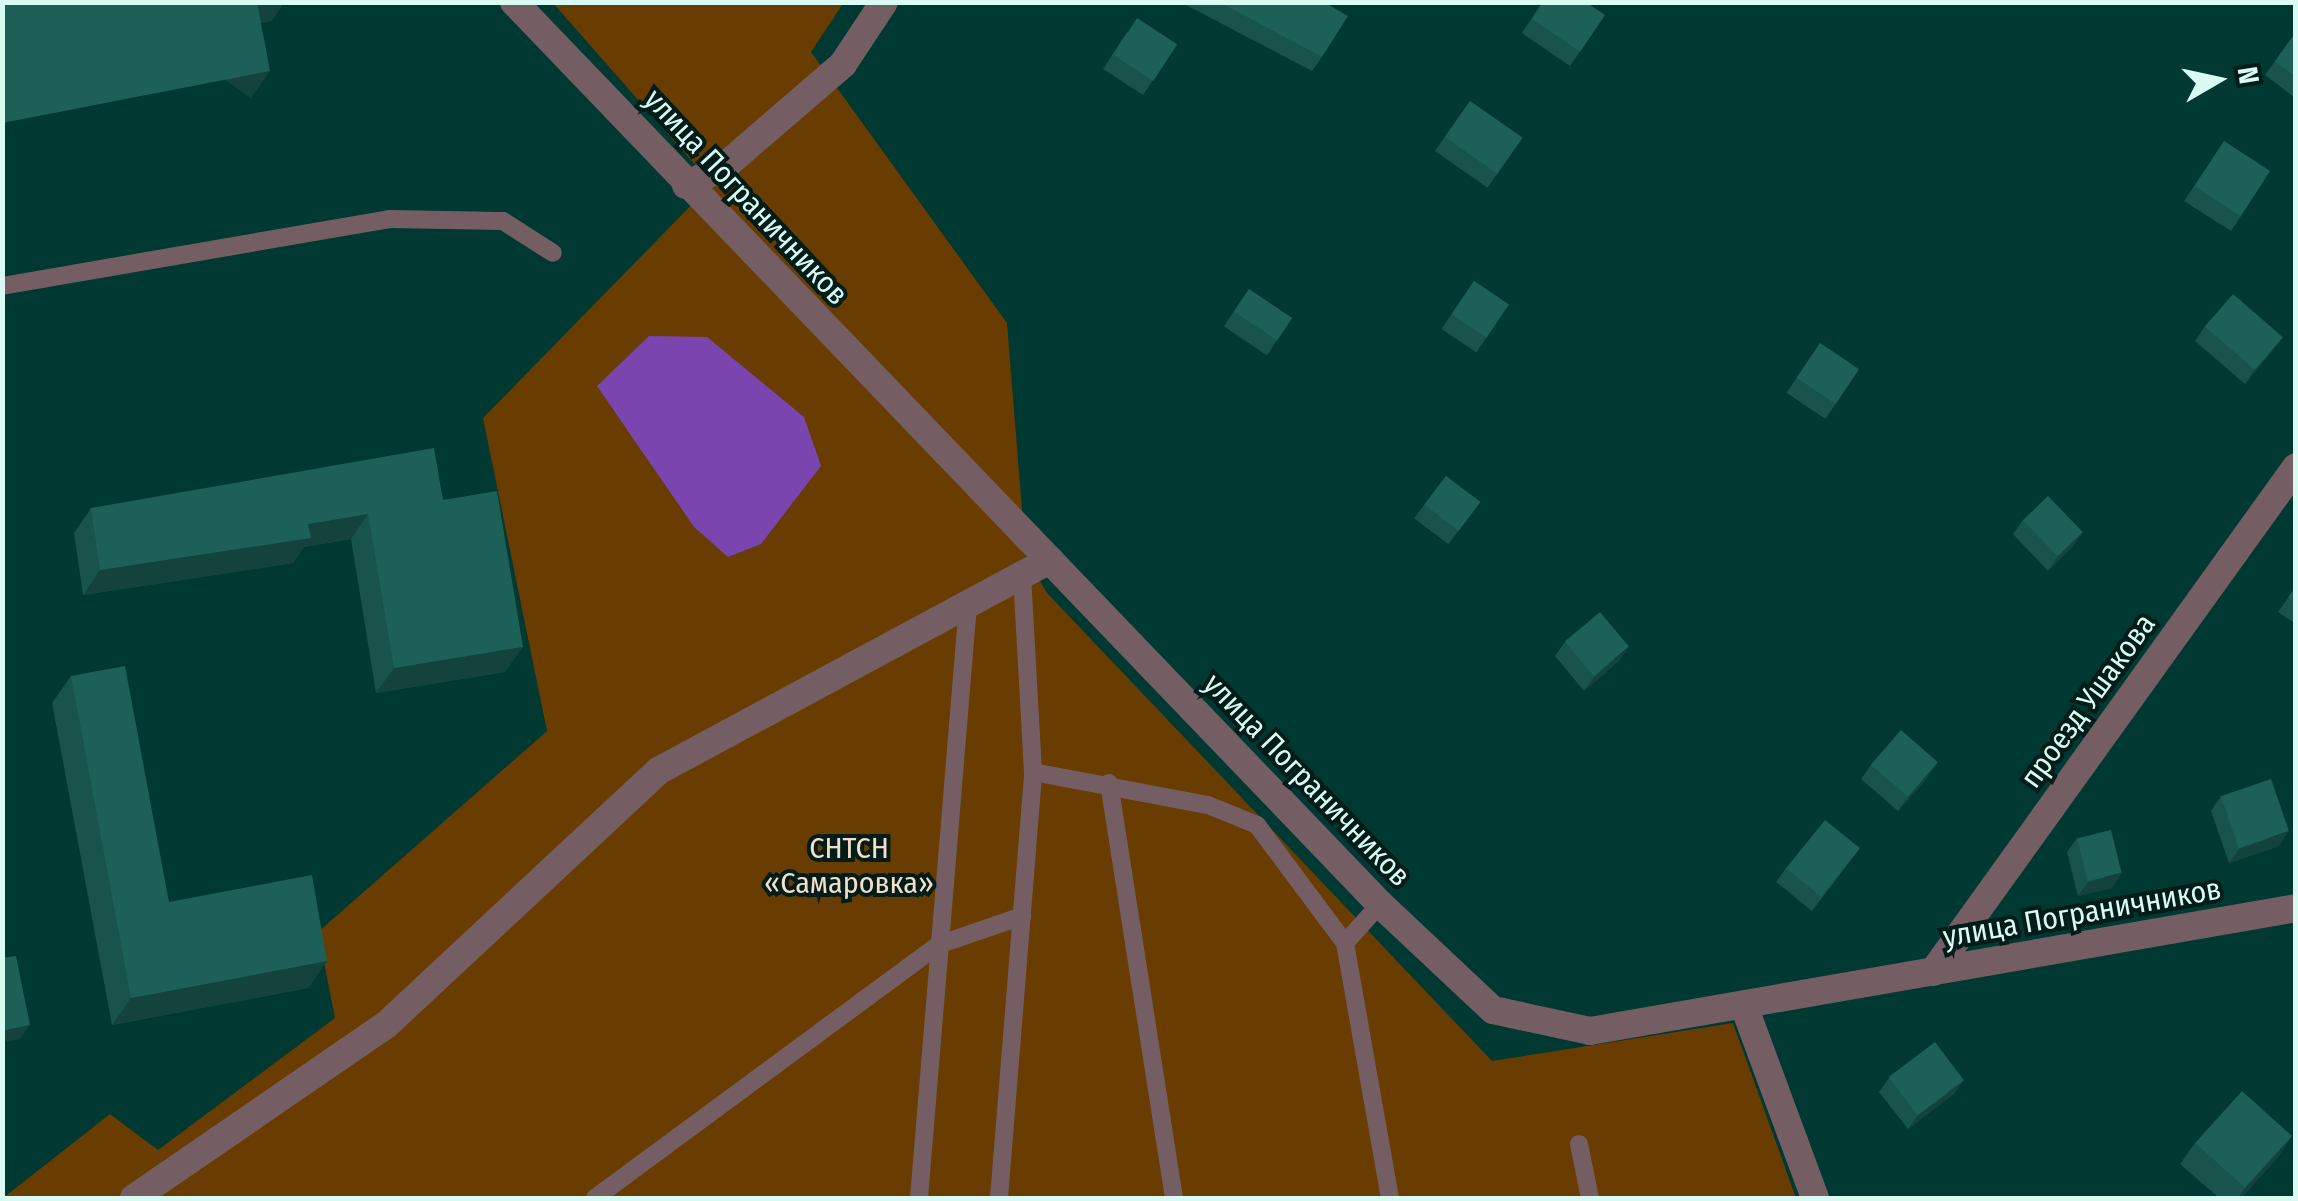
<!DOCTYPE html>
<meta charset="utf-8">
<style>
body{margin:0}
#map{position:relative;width:2298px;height:1201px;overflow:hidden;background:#003832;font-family:"Fira Sans Condensed",sans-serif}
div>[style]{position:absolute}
.green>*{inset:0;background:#693c01}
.water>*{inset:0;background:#7a45ae}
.service>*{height:18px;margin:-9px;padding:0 9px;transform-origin:9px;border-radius:9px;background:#755e63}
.minor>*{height:28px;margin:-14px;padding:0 14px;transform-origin:14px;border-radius:14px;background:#755e63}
.wall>*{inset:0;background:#18534c;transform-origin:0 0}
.shaded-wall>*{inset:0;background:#14433e;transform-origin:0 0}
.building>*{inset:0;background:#1c6058;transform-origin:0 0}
span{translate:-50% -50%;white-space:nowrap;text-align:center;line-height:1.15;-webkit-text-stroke:8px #021c19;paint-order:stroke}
.street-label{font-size:30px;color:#dafaf4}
.park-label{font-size:30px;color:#f5ddc8}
.frame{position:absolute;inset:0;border:5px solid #dafaf4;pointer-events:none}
.north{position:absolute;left:2168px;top:30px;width:100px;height:100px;-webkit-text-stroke:8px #021c19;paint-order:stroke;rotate:81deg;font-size:28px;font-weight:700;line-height:40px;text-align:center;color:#dafaf4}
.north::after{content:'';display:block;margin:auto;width:35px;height:45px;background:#dafaf4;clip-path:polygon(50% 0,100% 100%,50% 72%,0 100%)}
</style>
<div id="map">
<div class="green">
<div style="clip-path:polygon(844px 2px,811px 52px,1007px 323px,1026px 559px,1048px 594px,1492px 1061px,1733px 1023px,1796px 1198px,3px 1198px,110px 1114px,158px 1150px,335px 1018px,318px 932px,547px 731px,483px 418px,712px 184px,553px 3px)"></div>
</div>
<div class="water">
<div style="clip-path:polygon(649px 336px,707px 337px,804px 417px,821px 466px,761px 544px,728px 557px,694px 527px,597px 386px)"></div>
</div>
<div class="service">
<div style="left:2px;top:286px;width:393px;rotate:-9.8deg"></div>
<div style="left:389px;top:219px;width:114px;rotate:1deg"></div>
<div style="left:503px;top:221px;width:59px;rotate:32.6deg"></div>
<div style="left:1033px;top:772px;width:178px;rotate:10.7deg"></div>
<div style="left:1208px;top:805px;width:53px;rotate:22.2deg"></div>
<div style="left:1257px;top:825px;width:147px;rotate:53.3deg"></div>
<div style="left:1109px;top:783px;width:420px;rotate:81.1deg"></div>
<div style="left:1380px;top:904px;width:52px;rotate:131.9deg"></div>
<div style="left:1345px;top:943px;width:259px;rotate:80deg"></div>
<div style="left:1579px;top:1144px;width:55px;rotate:78.5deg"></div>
<div style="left:595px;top:1198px;width:426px;rotate:-36.4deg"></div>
<div style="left:938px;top:945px;width:89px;rotate:-19deg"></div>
<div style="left:919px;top:1198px;width:596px;rotate:-85.28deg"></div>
<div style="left:999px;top:1198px;width:427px;rotate:-85.4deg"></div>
<div style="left:1033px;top:772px;width:197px;rotate:-93.2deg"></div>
</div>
<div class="minor">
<div style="left:514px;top:2px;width:1250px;rotate:46.17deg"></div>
<div style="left:1380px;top:904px;width:155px;rotate:43.2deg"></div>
<div style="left:1493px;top:1010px;width:99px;rotate:12.2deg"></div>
<div style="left:1590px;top:1031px;width:717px;rotate:-9.88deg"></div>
<div style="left:686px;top:185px;width:43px;rotate:-26deg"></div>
<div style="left:725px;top:166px;width:156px;rotate:-40.8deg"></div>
<div style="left:843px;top:64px;width:74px;rotate:-56.5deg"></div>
<div style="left:1933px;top:972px;width:622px;rotate:-54.29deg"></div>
<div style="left:1744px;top:1006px;width:205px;rotate:69.7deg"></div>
<div style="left:134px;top:1198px;width:306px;rotate:-34.5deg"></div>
<div style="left:386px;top:1025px;width:372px;rotate:-43deg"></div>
<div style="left:658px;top:771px;width:445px;rotate:-28.3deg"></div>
</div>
<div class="wall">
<div style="clip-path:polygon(1188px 2px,1324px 2px,1322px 57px,1312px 71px,1186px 5px)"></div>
<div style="clip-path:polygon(1542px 2px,1605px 15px,1570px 66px,1522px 33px)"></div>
<div style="clip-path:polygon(1127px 32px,1153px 80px,1143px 95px,1103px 69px)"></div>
<div style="clip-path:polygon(2294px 35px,2296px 37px,2296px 95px,2294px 97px,2265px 75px)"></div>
<div style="left:1470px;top:101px;width:64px;height:61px;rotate:35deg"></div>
<div style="clip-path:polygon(2224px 141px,2241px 216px,2231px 231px,2184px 201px)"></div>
<div style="left:1474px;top:281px;width:42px;height:58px;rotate:34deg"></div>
<div style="left:1249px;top:289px;width:52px;height:45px;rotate:34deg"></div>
<div style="clip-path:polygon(2205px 326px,2283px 337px,2245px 384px,2195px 341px)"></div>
<div style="left:1820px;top:343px;width:47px;height:60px;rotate:34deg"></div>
<div style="left:1446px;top:476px;width:43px;height:53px;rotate:37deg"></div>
<div style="clip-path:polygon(443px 500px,505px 672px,376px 693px,351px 539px,304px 547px,293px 563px,83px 595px,74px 533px,91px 508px)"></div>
<div style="clip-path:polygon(2023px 520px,2083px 532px,2073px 546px,2048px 571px,2013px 534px)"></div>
<div style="clip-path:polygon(2296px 587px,2296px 624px,2278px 612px)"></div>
<div style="clip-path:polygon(1565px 642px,1619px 661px,1584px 691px,1555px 656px)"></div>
<div style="clip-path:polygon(71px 676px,169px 902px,327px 961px,308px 988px,112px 1025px,52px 703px)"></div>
<div style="clip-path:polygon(1871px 765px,1928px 777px,1898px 811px,1861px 779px)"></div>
<div style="clip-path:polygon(2221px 796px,2279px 846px,2229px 863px,2211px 811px)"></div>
<div style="clip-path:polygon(2077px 838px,2112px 888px,2078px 896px,2067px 852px)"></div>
<div style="clip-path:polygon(1860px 848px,1812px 911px,1776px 882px,1786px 868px)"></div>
<div style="clip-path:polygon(1889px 1078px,1954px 1094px,1908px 1129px,1879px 1092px)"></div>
<div style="clip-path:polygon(2292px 1136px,2278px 1157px,2241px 1198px,2219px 1198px,2180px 1164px,2195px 1143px)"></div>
</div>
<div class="shaded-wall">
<div style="clip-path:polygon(256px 2px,285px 2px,272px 21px,238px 28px)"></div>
<div style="left:270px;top:71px;width:33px;height:273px;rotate:125deg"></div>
<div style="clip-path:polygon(2283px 337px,2273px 351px,2245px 384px,2255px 369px)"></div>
<div style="clip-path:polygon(368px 514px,351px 539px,304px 547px,293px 563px,83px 595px,100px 570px,308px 524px)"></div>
<div style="clip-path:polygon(2083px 532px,2073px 546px,2048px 571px,2058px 556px)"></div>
<div style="clip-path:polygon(523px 647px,505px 672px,376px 693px,394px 668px)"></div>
<div style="clip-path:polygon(1629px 647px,1619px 661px,1584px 691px,1594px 677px)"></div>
<div style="clip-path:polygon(1938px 762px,1928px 777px,1898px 811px,1908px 797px)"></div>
<div style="clip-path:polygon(2289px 831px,2279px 846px,2229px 863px,2239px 849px)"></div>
<div style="clip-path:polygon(2122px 873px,2112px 888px,2078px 896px,2088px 882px)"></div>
<div style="clip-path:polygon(327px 961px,308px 988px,112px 1025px,131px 998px)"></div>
<div style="clip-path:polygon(30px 1025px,20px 1039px,2px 1043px,2px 1031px)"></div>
<div style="clip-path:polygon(1964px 1080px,1954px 1094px,1908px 1129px,1918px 1115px)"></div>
<div style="clip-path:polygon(2292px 1136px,2278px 1157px,2241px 1198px,2238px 1198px,2245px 1188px)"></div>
</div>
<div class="building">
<div style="clip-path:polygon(2px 2px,257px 2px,270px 71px,2px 123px)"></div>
<div style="clip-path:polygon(1219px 2px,1324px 2px,1348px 16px,1322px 57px)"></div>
<div style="clip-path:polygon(1543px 2px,1586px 2px,1605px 15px,1580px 52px,1532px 19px)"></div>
<div style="left:1137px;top:18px;width:48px;height:44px;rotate:33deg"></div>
<div style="clip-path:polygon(2294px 35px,2296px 37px,2296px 77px,2275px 61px)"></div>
<div style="left:1470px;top:101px;width:64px;height:44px;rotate:35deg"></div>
<div style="left:2224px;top:141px;width:55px;height:54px;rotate:33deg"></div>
<div style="left:1474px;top:281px;width:42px;height:40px;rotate:34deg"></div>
<div style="left:1249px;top:289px;width:52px;height:27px;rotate:34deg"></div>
<div style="left:2233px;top:294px;width:66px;height:43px;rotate:41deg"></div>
<div style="left:1820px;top:343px;width:47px;height:42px;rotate:34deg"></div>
<div style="clip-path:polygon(434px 448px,443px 500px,497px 491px,523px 647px,394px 668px,368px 514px,308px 524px,311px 538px,100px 570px,91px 508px)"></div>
<div style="left:1446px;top:476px;width:43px;height:36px;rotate:37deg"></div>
<div style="left:2048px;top:496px;width:50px;height:35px;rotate:46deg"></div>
<div style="clip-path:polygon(2296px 587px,2296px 603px,2288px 597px)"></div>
<div style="left:1600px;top:612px;width:45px;height:46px;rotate:50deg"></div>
<div style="clip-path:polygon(125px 666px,169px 902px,312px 875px,327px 961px,131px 998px,71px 676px)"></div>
<div style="left:1901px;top:730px;width:49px;height:46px;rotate:41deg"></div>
<div style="left:2271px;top:779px;width:55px;height:53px;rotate:71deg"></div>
<div style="left:1825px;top:820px;width:45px;height:62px;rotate:39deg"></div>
<div style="left:2111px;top:830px;width:44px;height:35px;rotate:76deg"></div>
<div style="clip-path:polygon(16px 956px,30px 1025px,2px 1031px,2px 958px)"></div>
<div style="left:1935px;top:1042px;width:48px;height:58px;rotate:53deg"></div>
<div style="left:2242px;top:1091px;width:67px;height:70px;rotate:42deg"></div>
</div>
<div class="street-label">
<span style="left:746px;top:197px;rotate:47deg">улица Пограничников</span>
<span style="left:2088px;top:701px;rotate:-54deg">проезд Ушакова</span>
<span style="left:1307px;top:780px;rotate:46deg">улица Пограничников</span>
<span style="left:2082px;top:913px;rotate:-10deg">улица Пограничников</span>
</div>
<div class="park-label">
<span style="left:849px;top:865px">СНТСН<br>«Самаровка»</span>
</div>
<div class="frame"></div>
<div class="north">N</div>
</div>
